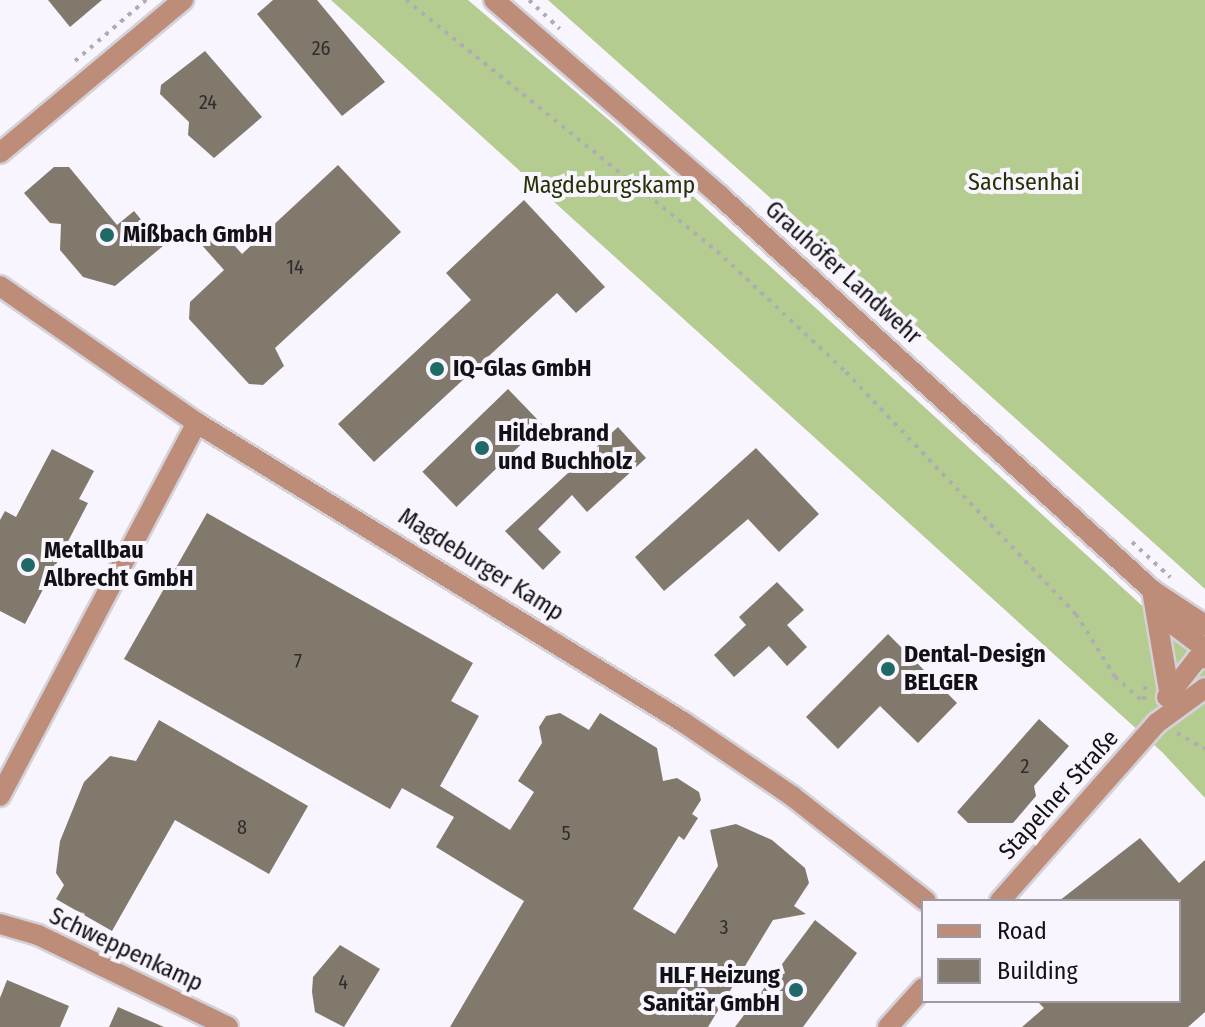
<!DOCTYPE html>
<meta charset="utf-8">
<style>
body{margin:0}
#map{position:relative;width:1205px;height:1027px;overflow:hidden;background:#f9f5fe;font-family:"Fira Sans Condensed",sans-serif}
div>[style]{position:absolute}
.forest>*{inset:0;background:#b5cc90}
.building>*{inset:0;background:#82796d;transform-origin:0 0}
.path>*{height:4px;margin-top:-2px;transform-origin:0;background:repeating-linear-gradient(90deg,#afacb3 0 4px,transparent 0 10px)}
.roads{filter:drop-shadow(2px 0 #d4d1d9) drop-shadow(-2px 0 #d4d1d9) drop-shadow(0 2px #d4d1d9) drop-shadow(0 -2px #d4d1d9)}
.minor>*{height:20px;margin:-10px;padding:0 10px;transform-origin:10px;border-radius:10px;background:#bd8d7a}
.dots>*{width:22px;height:22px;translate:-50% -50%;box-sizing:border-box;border:4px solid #f9f5fe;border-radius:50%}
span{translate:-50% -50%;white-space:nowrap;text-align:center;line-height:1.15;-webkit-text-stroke:8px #f9f5fe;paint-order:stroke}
.number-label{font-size:20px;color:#302b2c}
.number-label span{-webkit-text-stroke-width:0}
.park-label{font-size:24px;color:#243205}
.poi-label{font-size:24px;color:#141116;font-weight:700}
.left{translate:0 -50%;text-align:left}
.right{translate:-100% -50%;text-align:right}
.street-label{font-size:24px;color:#141116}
.legend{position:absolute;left:921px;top:899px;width:260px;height:104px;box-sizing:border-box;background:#f9f5fe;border:2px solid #9d9aa1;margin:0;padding:10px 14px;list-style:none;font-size:24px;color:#141116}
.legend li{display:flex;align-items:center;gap:16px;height:40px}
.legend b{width:40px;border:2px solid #9d9aa1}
</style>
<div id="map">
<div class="forest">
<div style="clip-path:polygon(331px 0,468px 0,616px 126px,1205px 663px,1205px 798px,1162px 752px)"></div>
<div style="clip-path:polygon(548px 0,1205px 0,1205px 589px,785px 211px)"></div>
</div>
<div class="building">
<div style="clip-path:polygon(48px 0,102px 0,70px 27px)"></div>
<div style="clip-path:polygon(273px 0,317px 0,385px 82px,342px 116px,257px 14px)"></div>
<div style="clip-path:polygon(205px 51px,262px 117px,214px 158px,188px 135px,189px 122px,160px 94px,161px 85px)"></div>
<div style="clip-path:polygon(338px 165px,401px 232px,275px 348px,284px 366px,263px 385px,249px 384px,189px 319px,190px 302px,224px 270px,200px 243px,218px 227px,242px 254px)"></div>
<div style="clip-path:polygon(54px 167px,69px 167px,117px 225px,134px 211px,163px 246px,115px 286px,83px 277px,60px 250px,61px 224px,50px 223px,24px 193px)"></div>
<div style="clip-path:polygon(524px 200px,605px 287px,576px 313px,557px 293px,374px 462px,338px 424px,471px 300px,446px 273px)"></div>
<div style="left:508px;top:389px;width:49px;height:119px;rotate:46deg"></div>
<div style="clip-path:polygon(618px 427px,646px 458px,587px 512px,572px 495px,538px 529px,561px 552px,543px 570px,505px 531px)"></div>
<div style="clip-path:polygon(756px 448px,819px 514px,779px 552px,748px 519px,664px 591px,635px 557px)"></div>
<div style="clip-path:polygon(52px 449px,94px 471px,79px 499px,88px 503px,25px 624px,0 611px,0 520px,5px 511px,16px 517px)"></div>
<div style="clip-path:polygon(207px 513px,473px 663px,451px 701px,479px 716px,440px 786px,510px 830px,534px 792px,518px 781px,542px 743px,539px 727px,546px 716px,560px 713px,589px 730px,600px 713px,657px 748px,663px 781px,677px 778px,699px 792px,701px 800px,692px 814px,698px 818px,684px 840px,679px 836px,633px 909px,675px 934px,718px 866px,710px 830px,736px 824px,772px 840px,805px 868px,809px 883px,794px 906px,806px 914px,773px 920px,708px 1027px,450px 1027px,524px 901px,436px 847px,454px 817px,402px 788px,390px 809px,124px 659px)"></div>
<div style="clip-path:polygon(777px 582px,804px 610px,787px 625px,807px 647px,787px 666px,769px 646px,734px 677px,714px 655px,746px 625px,739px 617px)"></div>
<div style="clip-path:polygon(888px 634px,957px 703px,918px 743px,880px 706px,838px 749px,806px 717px)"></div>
<div style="clip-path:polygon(1039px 719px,1069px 746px,1034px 786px,1036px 796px,1013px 823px,968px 823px,957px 812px)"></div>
<div style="clip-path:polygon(159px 720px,308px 806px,269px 874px,175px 820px,112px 931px,56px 899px,64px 885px,56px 873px,60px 841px,84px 782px,110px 756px,136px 761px)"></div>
<div style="clip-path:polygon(1140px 838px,1179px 883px,1205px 860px,1205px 1012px,1188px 1027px,1022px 1027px,1044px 1008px,1037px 1001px,1179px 1001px,1179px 901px,1059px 901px)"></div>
<div style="clip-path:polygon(815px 920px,857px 953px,803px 1027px,735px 1027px)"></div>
<div style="clip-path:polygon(340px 945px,380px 969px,344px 1027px,315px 1012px,312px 992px,313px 977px)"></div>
<div style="clip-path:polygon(7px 980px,69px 1006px,60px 1027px,0 1027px,0 998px)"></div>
<div style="clip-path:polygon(118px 1007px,164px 1027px,109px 1027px)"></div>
</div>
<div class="path">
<div style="left:406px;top:0;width:400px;rotate:38.9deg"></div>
<div style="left:717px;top:251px;width:177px;rotate:43.2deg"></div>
<div style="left:846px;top:372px;width:334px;rotate:46.5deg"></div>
<div style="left:1076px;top:614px;width:74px;rotate:58.2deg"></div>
<div style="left:1115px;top:677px;width:38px;rotate:41deg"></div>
<div style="left:529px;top:0;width:42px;rotate:43.1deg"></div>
<div style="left:75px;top:61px;width:94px;rotate:-40.7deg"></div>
<div style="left:1132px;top:542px;width:52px;rotate:42.6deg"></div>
<div style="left:1144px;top:700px;width:19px;rotate:-84deg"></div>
<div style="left:1177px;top:733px;width:32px;rotate:30deg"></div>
</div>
<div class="roads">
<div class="minor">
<div style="left:494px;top:0;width:298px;rotate:40.9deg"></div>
<div style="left:719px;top:195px;width:586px;rotate:42.37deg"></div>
<div style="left:1152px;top:590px;width:64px;rotate:33.4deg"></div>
<div style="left:0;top:153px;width:239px;rotate:-39.9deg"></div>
<div style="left:0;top:286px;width:240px;rotate:34.8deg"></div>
<div style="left:197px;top:423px;width:571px;rotate:31.6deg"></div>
<div style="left:683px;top:722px;width:132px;rotate:34.2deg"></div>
<div style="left:792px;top:796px;width:170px;rotate:38.1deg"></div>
<div style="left:1152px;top:590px;width:102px;rotate:80.4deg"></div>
<div style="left:1158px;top:600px;width:30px;rotate:57deg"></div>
<div style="left:1174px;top:625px;width:39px;rotate:37deg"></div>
<div style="left:1167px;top:697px;width:48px;rotate:-51.7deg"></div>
<div style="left:1197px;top:659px;width:8px;rotate:-7deg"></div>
<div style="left:0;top:796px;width:422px;rotate:-62.2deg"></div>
<div style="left:1000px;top:901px;width:237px;rotate:-48.6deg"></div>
<div style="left:1157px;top:723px;width:59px;rotate:-36.1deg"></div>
<div style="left:0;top:924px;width:40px;rotate:16deg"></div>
<div style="left:38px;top:935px;width:211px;rotate:25.8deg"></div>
<div style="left:888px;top:1027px;width:52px;rotate:-48.1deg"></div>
</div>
</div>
<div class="dots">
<div style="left:107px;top:235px;background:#1f6a66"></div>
<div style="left:437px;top:369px;background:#1f6a66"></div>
<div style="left:482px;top:448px;background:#1f6a66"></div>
<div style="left:28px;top:565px;background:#1f6a66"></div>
<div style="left:888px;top:669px;background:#1f6a66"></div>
<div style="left:796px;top:990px;background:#1f6a66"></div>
</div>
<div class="number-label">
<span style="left:321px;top:48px">26</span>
<span style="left:208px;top:102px">24</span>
<span style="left:295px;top:267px">14</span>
<span style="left:298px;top:661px">7</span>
<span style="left:1025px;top:766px">2</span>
<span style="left:242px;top:827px">8</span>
<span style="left:566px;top:833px">5</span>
<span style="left:724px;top:927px">3</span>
<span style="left:343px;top:982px">4</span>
</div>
<div class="park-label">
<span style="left:1024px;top:183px">Sachsenhai</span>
<span style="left:609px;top:186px">Magdeburgskamp</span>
</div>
<div class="poi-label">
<span class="left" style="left:123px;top:235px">Mißbach GmbH</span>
<span class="left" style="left:453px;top:369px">IQ-Glas GmbH</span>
<span class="left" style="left:498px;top:448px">Hildebrand<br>und Buchholz</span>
<span class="left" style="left:44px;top:565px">Metallbau<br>Albrecht GmbH</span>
<span class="left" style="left:904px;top:669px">Dental-Design<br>BELGER</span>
<span class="right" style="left:780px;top:990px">HLF Heizung<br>Sanitär GmbH</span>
</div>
<div class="street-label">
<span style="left:843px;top:273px;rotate:42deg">Grauhöfer Landwehr</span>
<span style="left:481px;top:565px;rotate:32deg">Magdeburger Kamp</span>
<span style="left:1059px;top:795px;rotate:-48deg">Stapelner Straße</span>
<span style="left:126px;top:950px;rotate:25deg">Schweppenkamp</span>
</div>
<ul class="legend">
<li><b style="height:10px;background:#bd8d7a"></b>Road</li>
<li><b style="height:22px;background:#82796d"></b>Building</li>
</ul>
</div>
